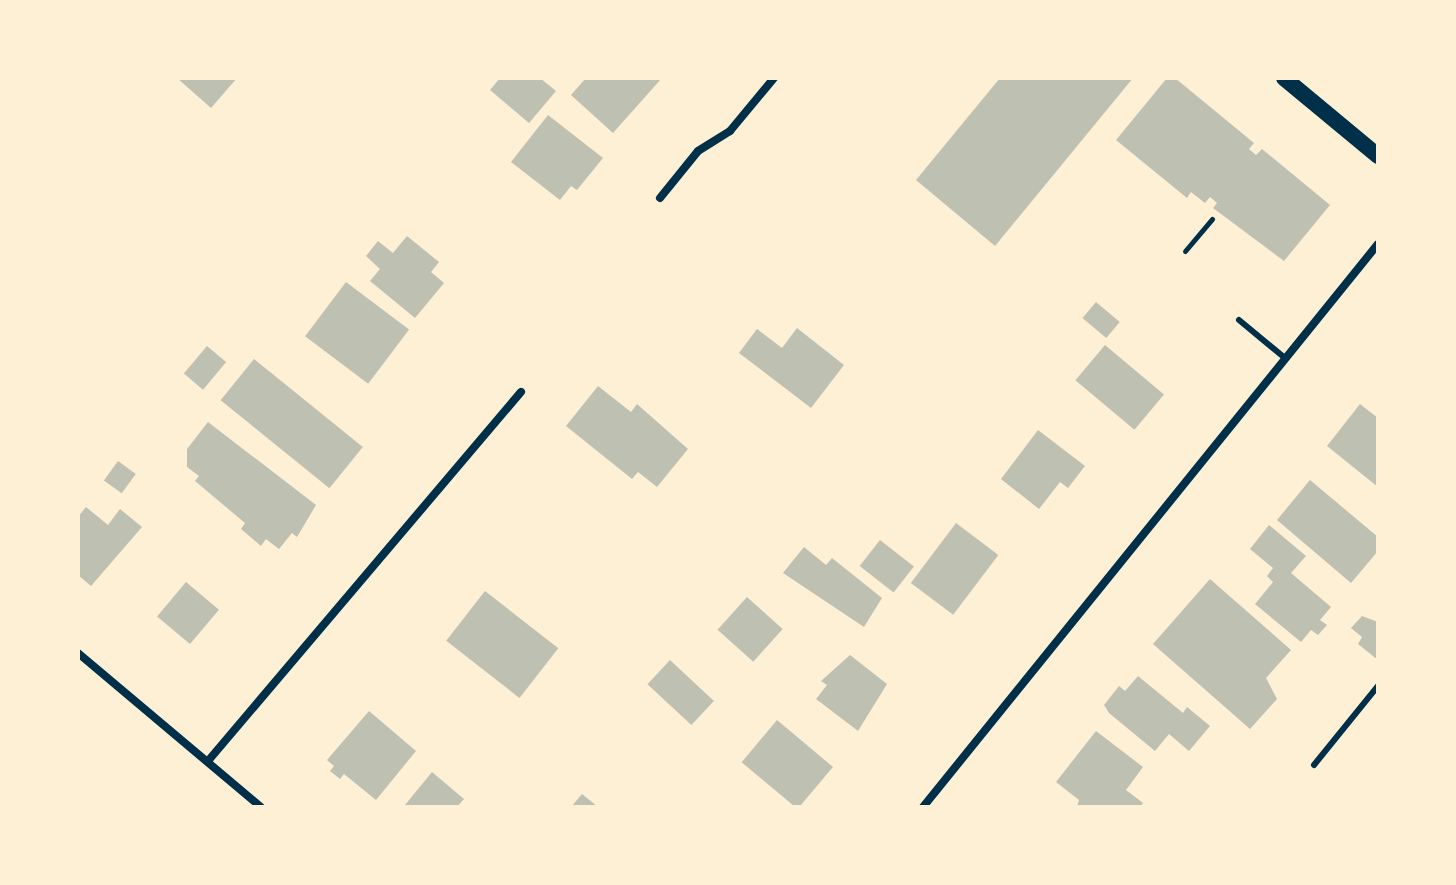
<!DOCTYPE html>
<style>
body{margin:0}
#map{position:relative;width:1456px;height:885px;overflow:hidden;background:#fdf0d5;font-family:"Fira Sans",sans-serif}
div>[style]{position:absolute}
.building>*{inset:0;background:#bec0b2;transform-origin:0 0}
.path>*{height:5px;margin:-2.5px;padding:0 2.5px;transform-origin:2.5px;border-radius:2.5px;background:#003049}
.service>*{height:6px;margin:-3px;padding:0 3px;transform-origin:3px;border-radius:3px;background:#003049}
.minor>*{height:8px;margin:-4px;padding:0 4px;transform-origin:4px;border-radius:4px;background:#003049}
.secondary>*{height:16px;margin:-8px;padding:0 8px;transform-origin:8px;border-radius:8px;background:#003049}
span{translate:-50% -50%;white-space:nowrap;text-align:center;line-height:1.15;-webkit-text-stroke:6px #fdf0d5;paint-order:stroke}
.frame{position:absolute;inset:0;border:80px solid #fdf0d5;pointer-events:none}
</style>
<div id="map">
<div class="building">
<div style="clip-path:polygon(177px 78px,237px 78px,211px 108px)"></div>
<div style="clip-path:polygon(500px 78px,540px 78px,556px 91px,529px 123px,490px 90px)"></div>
<div style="clip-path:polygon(586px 78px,662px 78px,613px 133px,571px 95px)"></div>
<div style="clip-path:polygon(1000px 78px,1133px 78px,995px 246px,916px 180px)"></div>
<div style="clip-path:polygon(1167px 78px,1175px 78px,1254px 143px,1249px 149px,1256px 155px,1262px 149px,1330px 205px,1284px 261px,1213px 208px,1217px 203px,1210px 197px,1205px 203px,1191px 192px,1187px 198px,1116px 140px)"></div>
<div style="clip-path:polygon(548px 115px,603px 158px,577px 190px,571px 186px,560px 200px,511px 162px)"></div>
<div style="clip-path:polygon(407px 236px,439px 262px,431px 272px,444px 283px,415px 318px,370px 281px,380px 269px,366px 256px,378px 241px,393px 253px)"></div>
<div style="left:346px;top:282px;width:79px;height:68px;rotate:37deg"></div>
<div style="left:1096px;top:302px;width:31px;height:21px;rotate:40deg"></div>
<div style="clip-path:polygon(797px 328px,844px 365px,811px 408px,739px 353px,757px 329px,782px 348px)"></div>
<div style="left:1105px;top:345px;width:77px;height:46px;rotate:40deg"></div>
<div style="left:207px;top:346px;width:25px;height:36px;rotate:40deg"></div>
<div style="left:254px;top:359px;width:140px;height:53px;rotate:39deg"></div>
<div style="clip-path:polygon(598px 386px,631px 412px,637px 404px,688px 449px,657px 487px,638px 472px,632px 479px,566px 426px)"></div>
<div style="clip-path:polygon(1360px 404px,1378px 418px,1378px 487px,1327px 446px)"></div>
<div style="clip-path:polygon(208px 422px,316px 505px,297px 537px,292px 533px,279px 549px,266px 539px,261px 546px,241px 529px,245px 523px,195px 481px,199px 476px,187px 467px,187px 449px)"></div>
<div style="clip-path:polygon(1038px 430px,1085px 466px,1068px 488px,1060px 482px,1039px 509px,1001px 479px)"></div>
<div style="left:118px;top:461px;width:22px;height:24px;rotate:36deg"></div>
<div style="clip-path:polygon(1310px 480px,1378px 537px,1378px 551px,1351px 583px,1277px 520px)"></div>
<div style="clip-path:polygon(86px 507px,108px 525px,120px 509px,142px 527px,91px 586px,78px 575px,78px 517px)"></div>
<div style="left:956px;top:523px;width:53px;height:75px;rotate:37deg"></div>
<div style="clip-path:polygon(1269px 525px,1306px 556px,1291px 573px,1331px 607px,1320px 620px,1327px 625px,1318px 635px,1311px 630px,1301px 642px,1255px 604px,1273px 582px,1267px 576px,1273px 568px,1250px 549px)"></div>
<div style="left:880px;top:540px;width:43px;height:33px;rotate:38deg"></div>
<div style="clip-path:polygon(804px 547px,826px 565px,832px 558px,882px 598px,864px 627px,783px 573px)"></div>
<div style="clip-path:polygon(1210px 579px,1291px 650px,1266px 678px,1277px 699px,1250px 729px,1153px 644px)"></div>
<div style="left:186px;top:582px;width:43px;height:45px;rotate:40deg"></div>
<div style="left:485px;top:591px;width:93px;height:63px;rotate:38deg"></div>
<div style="left:747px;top:597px;width:48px;height:44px;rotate:42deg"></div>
<div style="clip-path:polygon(1362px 616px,1378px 622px,1378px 660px,1358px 644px,1362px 637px,1351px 628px)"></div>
<div style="clip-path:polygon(850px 655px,887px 684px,858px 731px,816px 699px,827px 685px,821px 681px)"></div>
<div style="left:670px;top:660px;width:60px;height:33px;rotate:43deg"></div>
<div style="clip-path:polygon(1138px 676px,1183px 713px,1187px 707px,1210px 726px,1189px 751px,1169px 734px,1155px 751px,1109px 713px,1104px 705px,1119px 686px,1125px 691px)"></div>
<div style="clip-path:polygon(369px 711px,416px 751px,376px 800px,344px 774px,340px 779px,330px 771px,334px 766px,327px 760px)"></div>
<div style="left:777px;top:720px;width:73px;height:55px;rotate:40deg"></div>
<div style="clip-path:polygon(1096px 731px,1143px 767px,1126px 790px,1143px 803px,1140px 807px,1077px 807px,1079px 800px,1056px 782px)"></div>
<div style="clip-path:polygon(432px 772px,464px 799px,457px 807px,405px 805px)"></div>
<div style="clip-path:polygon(582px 794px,598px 807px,571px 807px)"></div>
</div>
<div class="path">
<div style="left:1185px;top:251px;width:42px;rotate:-49.8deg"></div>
</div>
<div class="service">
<div style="left:1239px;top:320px;width:60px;rotate:39.6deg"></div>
<div style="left:1314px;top:765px;width:102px;rotate:-51deg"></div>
</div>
<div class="minor">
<div style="left:660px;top:198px;width:60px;rotate:-51deg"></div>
<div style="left:698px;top:151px;width:38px;rotate:-32deg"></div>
<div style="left:730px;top:131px;width:69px;rotate:-50.3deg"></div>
<div style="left:78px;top:653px;width:239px;rotate:40.1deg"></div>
<div style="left:208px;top:761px;width:484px;rotate:-49.7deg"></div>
<div style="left:923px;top:807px;width:724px;rotate:-51.06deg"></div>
</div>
<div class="secondary">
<div style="left:1284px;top:78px;width:122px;rotate:39.7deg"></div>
</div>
<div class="frame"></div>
</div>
